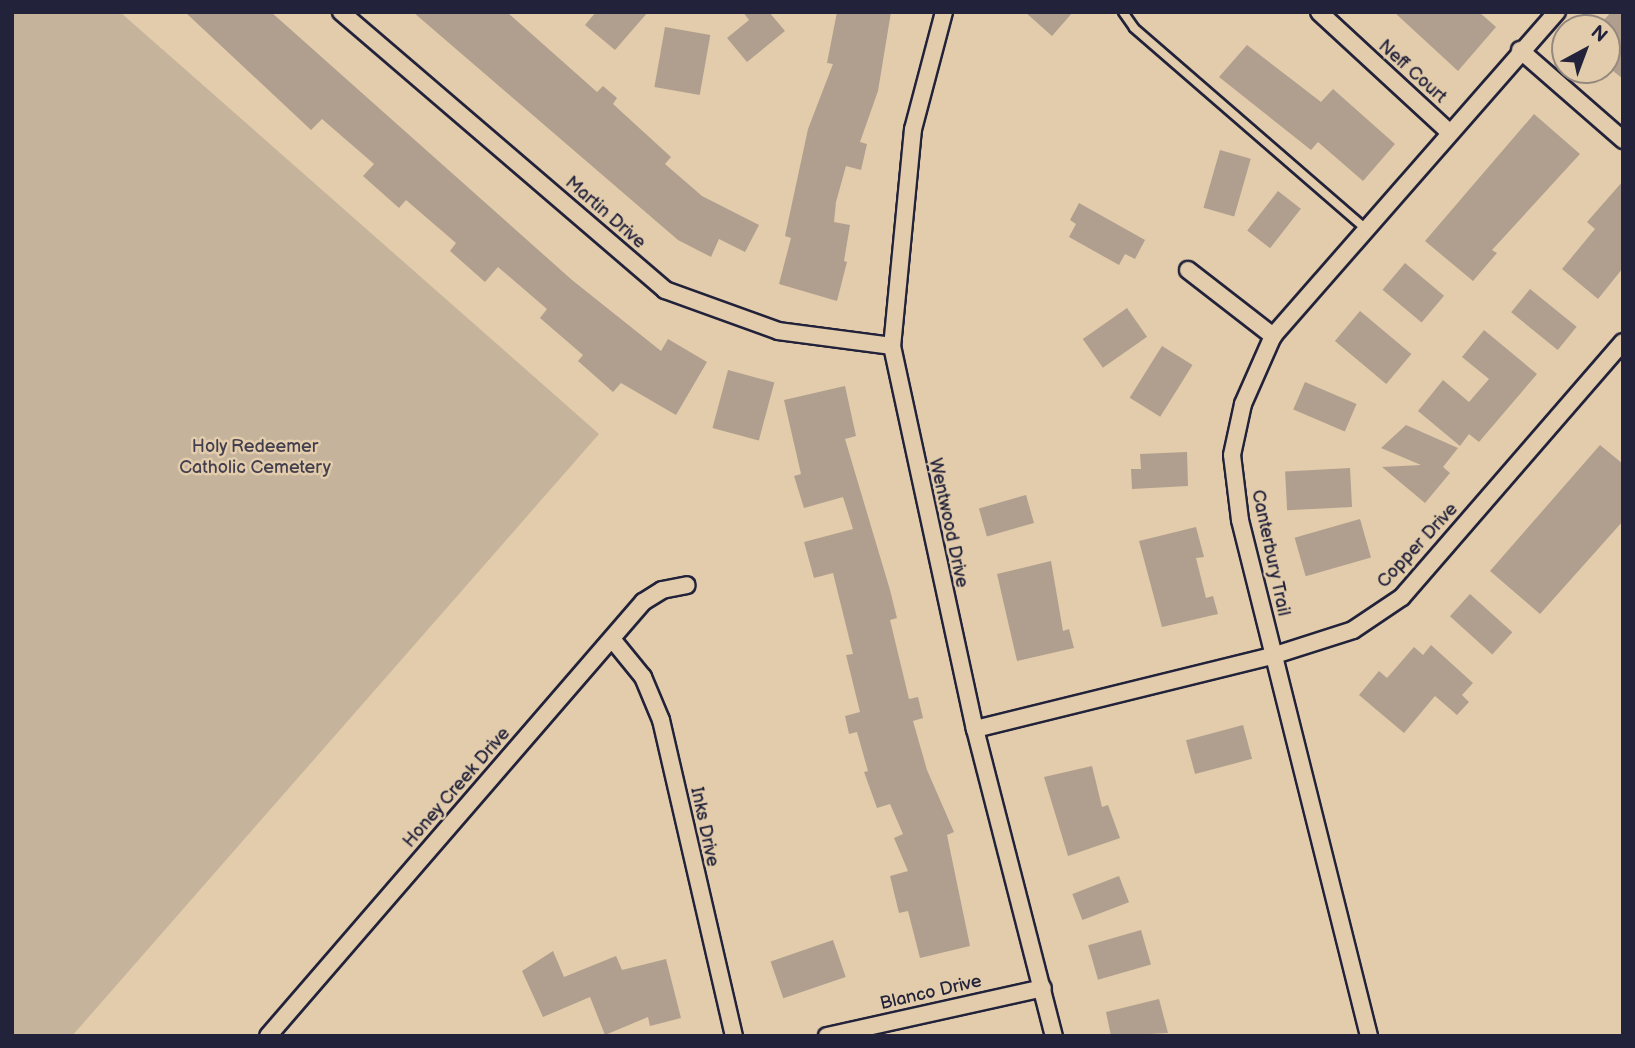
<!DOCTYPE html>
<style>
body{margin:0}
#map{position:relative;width:1635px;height:1048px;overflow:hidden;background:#e2ccab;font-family:"Balsamiq Sans",sans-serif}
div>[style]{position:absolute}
.green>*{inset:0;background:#c6b39b}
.building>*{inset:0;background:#b09f8e;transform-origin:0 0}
.roads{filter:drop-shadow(2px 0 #22223b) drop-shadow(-2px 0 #22223b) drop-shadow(0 2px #22223b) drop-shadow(0 -2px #22223b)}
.service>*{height:8px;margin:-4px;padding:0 4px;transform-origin:4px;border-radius:4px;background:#e2ccab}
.minor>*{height:16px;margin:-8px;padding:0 8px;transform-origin:8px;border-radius:8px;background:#e2ccab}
span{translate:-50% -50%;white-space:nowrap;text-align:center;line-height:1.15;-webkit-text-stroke:5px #e2ccab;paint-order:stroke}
.street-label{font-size:18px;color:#22223b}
.park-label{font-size:18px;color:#433f4e}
.frame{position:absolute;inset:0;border:14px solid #22223b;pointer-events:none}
.north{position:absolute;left:1551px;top:14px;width:70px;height:70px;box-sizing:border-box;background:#e2ccab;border:2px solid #95887e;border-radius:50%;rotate:41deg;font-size:19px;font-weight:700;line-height:28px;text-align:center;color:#22223b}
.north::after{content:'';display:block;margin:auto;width:24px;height:32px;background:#22223b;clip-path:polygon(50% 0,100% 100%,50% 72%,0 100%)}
</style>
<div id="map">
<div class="green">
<div style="clip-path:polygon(12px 12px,120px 12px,599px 434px,72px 1036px,12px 1036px)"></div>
</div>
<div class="building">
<div style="clip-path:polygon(185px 12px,271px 12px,572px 280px,661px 351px,668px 339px,707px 362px,676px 415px,621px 383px,613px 392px,578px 361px,583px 355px,540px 318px,547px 309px,498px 267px,485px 282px,450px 251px,456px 243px,406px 200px,399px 208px,363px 176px,374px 164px,322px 119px,311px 130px)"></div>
<div style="clip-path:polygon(413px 12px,507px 12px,597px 92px,603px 86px,617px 98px,613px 104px,671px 157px,665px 164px,702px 196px,759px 225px,745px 252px,719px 239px,711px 257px,678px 240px)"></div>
<div style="clip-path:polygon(596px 12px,648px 12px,615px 50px,585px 25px)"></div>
<div style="clip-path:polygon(743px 12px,769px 12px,785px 31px,747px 62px,727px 38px,749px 20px)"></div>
<div style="clip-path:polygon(837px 12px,891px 12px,878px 91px,860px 142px,867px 144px,861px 170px,846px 166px,836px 202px,834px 222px,850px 225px,844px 261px,847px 262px,837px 301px,779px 284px,791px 238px,785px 236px,808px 129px,833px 64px,827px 63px)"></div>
<div style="clip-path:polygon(1025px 12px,1073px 12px,1052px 36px)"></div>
<div style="clip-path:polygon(1394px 12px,1479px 12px,1496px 27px,1458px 71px)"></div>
<div style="clip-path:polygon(1611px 12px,1623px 12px,1623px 79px,1607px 66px,1607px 28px,1597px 28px)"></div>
<div style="left:665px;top:27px;width:46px;height:61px;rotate:10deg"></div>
<div style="clip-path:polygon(1247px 45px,1321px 102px,1333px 89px,1395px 144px,1363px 181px,1318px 142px,1311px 150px,1219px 77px)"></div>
<div style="clip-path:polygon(1534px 114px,1580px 154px,1492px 250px,1497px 253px,1473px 281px,1425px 241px)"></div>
<div style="left:1220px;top:150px;width:32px;height:60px;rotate:16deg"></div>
<div style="clip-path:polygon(1623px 181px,1623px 268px,1598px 299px,1562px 269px,1595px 229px,1587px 222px)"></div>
<div style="left:1278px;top:191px;width:29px;height:50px;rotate:38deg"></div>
<div style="clip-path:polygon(1079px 203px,1145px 240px,1135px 259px,1125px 254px,1119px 265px,1069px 237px,1076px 224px,1070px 220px)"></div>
<div style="left:1405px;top:263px;width:51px;height:35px;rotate:40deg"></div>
<div style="left:1530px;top:289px;width:60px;height:30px;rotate:39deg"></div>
<div style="left:1127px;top:308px;width:35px;height:54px;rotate:55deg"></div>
<div style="left:1360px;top:311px;width:67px;height:39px;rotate:40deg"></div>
<div style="clip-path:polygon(1484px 330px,1537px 374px,1479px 442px,1469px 434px,1460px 446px,1418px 411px,1443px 380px,1469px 402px,1489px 379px,1462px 357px)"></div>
<div style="left:1162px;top:346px;width:36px;height:61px;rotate:32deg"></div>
<div style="left:728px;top:370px;width:48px;height:60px;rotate:15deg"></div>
<div style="left:1305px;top:382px;width:56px;height:30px;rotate:23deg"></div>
<div style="clip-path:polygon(845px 386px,856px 436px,845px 439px,890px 590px,897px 618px,890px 620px,909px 699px,918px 697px,923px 718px,913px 721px,927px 770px,954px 832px,947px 835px,970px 946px,920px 958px,908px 911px,899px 913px,890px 876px,908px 871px,894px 838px,903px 834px,890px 804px,877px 808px,864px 772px,868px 771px,857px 732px,849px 734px,845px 716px,860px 712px,846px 655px,853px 654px,833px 573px,814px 578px,804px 542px,853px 529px,843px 497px,804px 508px,794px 476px,801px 474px,784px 400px)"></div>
<div style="clip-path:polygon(1406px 425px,1458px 448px,1443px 467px,1450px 473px,1425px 503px,1382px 467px,1421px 465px,1381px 448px)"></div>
<div style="clip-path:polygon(1600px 445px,1623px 464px,1623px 521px,1540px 614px,1490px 571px)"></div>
<div style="clip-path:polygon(1187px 452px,1188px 486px,1132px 489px,1131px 469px,1141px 469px,1140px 454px)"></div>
<div style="left:1350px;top:468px;width:39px;height:65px;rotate:87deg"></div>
<div style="left:1026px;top:495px;width:29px;height:49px;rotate:74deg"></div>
<div style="left:1360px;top:519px;width:40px;height:68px;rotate:74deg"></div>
<div style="clip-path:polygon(1196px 527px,1204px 557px,1196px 558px,1206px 598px,1213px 596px,1218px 614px,1162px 627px,1139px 541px)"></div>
<div style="clip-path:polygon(1051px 561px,1063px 631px,1069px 629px,1074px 648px,1017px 661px,997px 574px)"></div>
<div style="left:1470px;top:594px;width:57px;height:30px;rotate:42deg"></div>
<div style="clip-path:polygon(1431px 645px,1473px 683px,1462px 695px,1469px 702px,1457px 715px,1435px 696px,1404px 733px,1359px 695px,1379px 671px,1387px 678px,1414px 647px,1423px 655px)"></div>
<div style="left:1243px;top:725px;width:35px;height:59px;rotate:75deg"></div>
<div style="clip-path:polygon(1092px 766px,1102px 807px,1108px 805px,1120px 838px,1068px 856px,1044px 777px)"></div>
<div style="left:1119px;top:876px;width:28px;height:50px;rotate:69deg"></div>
<div style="left:1141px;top:930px;width:36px;height:55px;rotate:74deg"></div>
<div style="left:833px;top:940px;width:39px;height:66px;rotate:71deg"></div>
<div style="clip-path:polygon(553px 951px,564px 977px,616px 956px,622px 970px,666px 959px,681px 1018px,650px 1026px,648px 1017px,605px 1035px,590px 997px,543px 1017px,522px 971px)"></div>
<div style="clip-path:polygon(1159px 999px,1168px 1033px,1111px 1036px,1106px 1012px)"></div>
</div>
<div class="roads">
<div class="service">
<div style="left:1123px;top:12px;width:19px;rotate:55deg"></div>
<div style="left:1134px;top:28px;width:308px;rotate:40.9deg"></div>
</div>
<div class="minor">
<div style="left:341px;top:12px;width:427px;rotate:40.6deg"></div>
<div style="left:665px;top:290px;width:120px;rotate:19.9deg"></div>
<div style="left:778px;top:331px;width:115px;rotate:7.5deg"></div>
<div style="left:944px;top:12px;width:121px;rotate:104.8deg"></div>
<div style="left:913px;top:129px;width:218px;rotate:95.5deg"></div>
<div style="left:892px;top:346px;width:392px;rotate:77.8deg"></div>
<div style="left:975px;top:729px;width:317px;rotate:75.6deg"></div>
<div style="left:1319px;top:12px;width:176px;rotate:42.7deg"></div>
<div style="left:1520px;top:50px;width:137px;rotate:41.1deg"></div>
<div style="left:1188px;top:270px;width:108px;rotate:37.8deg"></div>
<div style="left:612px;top:639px;width:49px;rotate:50.8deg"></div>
<div style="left:643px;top:677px;width:47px;rotate:67.3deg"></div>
<div style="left:661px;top:720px;width:324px;rotate:77deg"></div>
<div style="left:975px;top:729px;width:306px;rotate:-13.8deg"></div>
<div style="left:1272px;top:656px;width:85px;rotate:-17.8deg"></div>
<div style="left:1353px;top:630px;width:59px;rotate:-34deg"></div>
<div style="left:1402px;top:597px;width:337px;rotate:-49.1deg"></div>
<div style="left:268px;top:1036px;width:574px;rotate:-49.17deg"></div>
<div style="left:643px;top:602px;width:22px;rotate:-32deg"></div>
<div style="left:662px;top:590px;width:25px;rotate:-11deg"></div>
<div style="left:827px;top:1036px;width:221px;rotate:-12.5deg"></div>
<div style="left:1369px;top:1036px;width:532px;rotate:-104.04deg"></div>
<div style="left:1240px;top:520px;width:65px;rotate:-97deg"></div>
<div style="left:1232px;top:455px;width:52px;rotate:-77.8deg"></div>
<div style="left:1243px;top:404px;width:74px;rotate:-66.2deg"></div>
<div style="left:1273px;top:336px;width:431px;rotate:-48.8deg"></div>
</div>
</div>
<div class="street-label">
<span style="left:1412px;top:72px;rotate:42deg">Neff Court</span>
<span style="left:605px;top:213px;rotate:41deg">Martin Drive</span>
<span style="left:948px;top:523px;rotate:78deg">Wentwood Drive</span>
<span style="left:1418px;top:546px;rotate:-47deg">Copper Drive</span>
<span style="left:1270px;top:553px;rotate:78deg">Canterbury Trail</span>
<span style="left:457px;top:788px;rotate:-49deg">Honey Creek Drive</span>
<span style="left:704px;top:827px;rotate:78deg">Inks Drive</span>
<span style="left:931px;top:993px;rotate:-13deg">Blanco Drive</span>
</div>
<div class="park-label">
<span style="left:255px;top:458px">Holy Redeemer<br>Catholic Cemetery</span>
</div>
<div class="frame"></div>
<div class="north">N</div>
</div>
